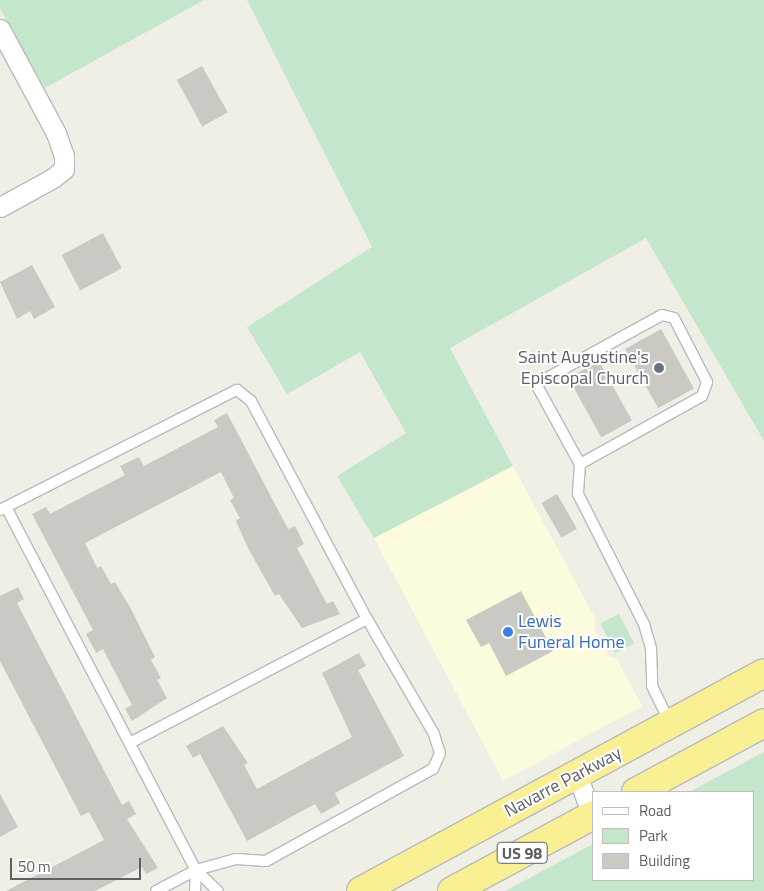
<!DOCTYPE html>
<style>
body{margin:0}
#map{position:relative;width:764px;height:891px;overflow:hidden;background:#efefe6;font-family:"Titillium Web",sans-serif}
div>[style]{position:absolute}
.commercial>*{inset:0;background:#fdfbde}
.green>*{inset:0;background:#c4e6ca;transform-origin:0 0}
.building>*{inset:0;background:#cbc9c3;transform-origin:0 0}
.roads{filter:drop-shadow(1px 0 #b8babf) drop-shadow(-1px 0 #b8babf) drop-shadow(0 1px #b8babf) drop-shadow(0 -1px #b8babf)}
.lane>*{height:10px;margin:-5px;padding:0 5px;transform-origin:5px;border-radius:5px;background:#fff}
.street>*{height:19px;margin:-9.5px;padding:0 9.5px;transform-origin:9.5px;border-radius:9.5px;background:#fff}
.highway>*{height:28px;margin:-14px;padding:0 14px;transform-origin:14px;border-radius:14px;background:#f9f094}
.dots>*{width:14px;height:14px;translate:-50% -50%;box-sizing:border-box;border:2px solid #fff;border-radius:50%}
span{translate:-50% -50%;white-space:nowrap;text-align:center;line-height:1.15;-webkit-text-stroke:4px #fff;paint-order:stroke}
.shield-label span{padding:1px 4px;background:#fff;border:1px solid;border-radius:4px;-webkit-text-stroke-width:0}
.shield-label{font-size:16px;color:#5e6066;font-weight:700}
.worship-label{font-size:18px;color:#5b616d}
.right{translate:-100% -50%;text-align:right}
.shop-label{font-size:18px;color:#366cbe}
.left{translate:0 -50%;text-align:left}
.street-label{font-size:18px;color:#5e6066}
.legend{position:absolute;left:592px;top:791px;width:162px;height:90px;box-sizing:border-box;background:#fff;border:1px solid #bfbfc2;margin:0;padding:6px 9px;list-style:none;font-size:15px;color:#5e6066}
.legend li{display:flex;align-items:center;gap:10px;height:25px}
.legend b{width:25px;border:1px solid #bfbfc2}
.scale{position:absolute;left:10px;top:858px;width:131px;height:22px;box-sizing:border-box;border:2px solid #5e6066;border-top:0;padding-left:6px;font-size:15px;line-height:18px;white-space:nowrap;color:#5e6066;-webkit-text-stroke:4px #fff;paint-order:stroke}
</style>
<div id="map">
<div class="commercial">
<div style="clip-path:polygon(513px 466px,596px 620px,594px 628px,609px 656px,617px 659px,642px 706px,503px 781px,374px 538px)"></div>
</div>
<div class="green">
<div style="clip-path:polygon(0 0,204px 0,45px 88px,0 9px)"></div>
<div style="clip-path:polygon(247px 0,764px 0,764px 441px,646px 238px,450px 348px,513px 466px,374px 538px,337px 476px,406px 433px,360px 352px,287px 394px,247px 327px,372px 247px)"></div>
<div style="left:619px;top:614px;width:33px;height:21px;rotate:63deg"></div>
<div style="clip-path:polygon(764px 752px,764px 891px,505px 891px,593px 844px,593px 880px,753px 880px,753px 792px,689px 792px)"></div>
</div>
<div class="building">
<div style="left:202px;top:66px;width:53px;height:29px;rotate:61deg"></div>
<div style="left:103px;top:233px;width:40px;height:47px;rotate:62deg"></div>
<div style="clip-path:polygon(32px 265px,55px 307px,34px 319px,30px 311px,17px 319px,0 282px)"></div>
<div style="left:661px;top:329px;width:68px;height:41px;rotate:61deg"></div>
<div style="left:599px;top:361px;width:68px;height:35px;rotate:61deg"></div>
<div style="clip-path:polygon(227px 413px,288px 529px,295px 526px,304px 544px,297px 548px,327px 604px,333px 601px,340px 614px,302px 628px,279px 594px,275px 596px,248px 548px,236px 521px,240px 518px,230px 500px,234px 498px,221px 472px,85px 543px,97px 568px,101px 566px,111px 584px,115px 582px,131px 609px,155px 657px,151px 660px,161px 678px,157px 680px,167px 698px,132px 721px,125px 709px,132px 705px,103px 649px,96px 653px,86px 634px,93px 630px,32px 514px,46px 507px,50px 514px,125px 475px,120px 466px,139px 457px,144px 466px,218px 427px,214px 420px)"></div>
<div style="left:557px;top:494px;width:40px;height:18px;rotate:60deg"></div>
<div style="clip-path:polygon(18px 587px,24px 599px,17px 603px,122px 805px,129px 801px,136px 814px,127px 819px,158px 868px,146px 874px,142px 867px,95px 891px,6px 891px,104px 840px,89px 812px,81px 816px,0 661px,0 596px)"></div>
<div style="clip-path:polygon(521px 591px,553px 651px,506px 676px,489px 643px,481px 647px,466px 620px)"></div>
<div style="clip-path:polygon(359px 653px,366px 666px,358px 670px,404px 756px,335px 793px,340px 803px,321px 814px,315px 804px,247px 841px,200px 754px,193px 758px,186px 746px,223px 726px,248px 763px,244px 765px,257px 789px,352px 737px,322px 673px)"></div>
<div style="clip-path:polygon(0 794px,18px 827px,0 837px)"></div>
</div>
<div class="roads">
<div class="lane">
<div style="left:580px;top:464px;width:140px;rotate:-29.1deg"></div>
<div style="left:702px;top:396px;width:15px;rotate:-70deg"></div>
<div style="left:707px;top:382px;width:72px;rotate:-117.3deg"></div>
<div style="left:674px;top:318px;width:12px;rotate:-166deg"></div>
<div style="left:662px;top:315px;width:144px;rotate:151.3deg"></div>
<div style="left:536px;top:384px;width:91px;rotate:61.2deg"></div>
<div style="left:580px;top:464px;width:30px;rotate:94deg"></div>
<div style="left:578px;top:494px;width:146px;rotate:63.1deg"></div>
<div style="left:644px;top:624px;width:26px;rotate:74deg"></div>
<div style="left:651px;top:649px;width:37px;rotate:88deg"></div>
<div style="left:652px;top:686px;width:41px;rotate:64.1deg"></div>
<div style="left:6px;top:507px;width:410px;rotate:62.4deg"></div>
<div style="left:0;top:510px;width:266px;rotate:-26.9deg"></div>
<div style="left:237px;top:390px;width:18px;rotate:38deg"></div>
<div style="left:251px;top:401px;width:247px;rotate:62deg"></div>
<div style="left:367px;top:619px;width:267px;rotate:152.4deg"></div>
<div style="left:156px;top:891px;width:45px;rotate:-27.7deg"></div>
<div style="left:196px;top:870px;width:41px;rotate:-15.4deg"></div>
<div style="left:236px;top:859px;width:30px;rotate:4deg"></div>
<div style="left:266px;top:861px;width:191px;rotate:-28.9deg"></div>
<div style="left:433px;top:769px;width:17px;rotate:-66deg"></div>
<div style="left:440px;top:753px;width:20px;rotate:-108deg"></div>
<div style="left:434px;top:734px;width:133px;rotate:-120.2deg"></div>
<div style="left:195px;top:891px;width:21px;rotate:-87deg"></div>
<div style="left:196px;top:870px;width:30px;rotate:44deg"></div>
</div>
<div class="street">
<div style="left:0;top:29px;width:118px;rotate:61.7deg"></div>
<div style="left:56px;top:133px;width:24px;rotate:71deg"></div>
<div style="left:64px;top:156px;width:13px;rotate:90deg"></div>
<div style="left:64px;top:169px;width:14px;rotate:141deg"></div>
<div style="left:53px;top:178px;width:60px;rotate:151.3deg"></div>
<div style="left:577px;top:775px;width:43px;rotate:69.4deg"></div>
</div>
<div class="highway">
<div style="left:636px;top:792px;width:145px;rotate:-28.3deg"></div>
<div style="left:361px;top:891px;width:458px;rotate:-28.4deg"></div>
<div style="left:452px;top:891px;width:160px;rotate:-28.3deg"></div>
</div>
</div>
<div class="dots">
<div style="left:659px;top:368px;background:#6b7280"></div>
<div style="left:508px;top:632px;background:#3f7fe0"></div>
</div>
<div class="shield-label">
<span style="left:522px;top:853px">US 98</span>
</div>
<div class="worship-label">
<span class="right" style="left:649px;top:368px">Saint Augustine's<br>Episcopal Church</span>
</div>
<div class="shop-label">
<span class="left" style="left:518px;top:632px">Lewis<br>Funeral Home</span>
</div>
<div class="street-label">
<span style="left:563px;top:782px;rotate:-28deg">Navarre Parkway</span>
</div>
<ul class="legend">
<li><b style="height:6px;background:#fff"></b>Road</li>
<li><b style="height:14px;background:#c4e6ca"></b>Park</li>
<li><b style="height:14px;background:#cbc9c3"></b>Building</li>
</ul>
<div class="scale">50 m</div>
</div>
